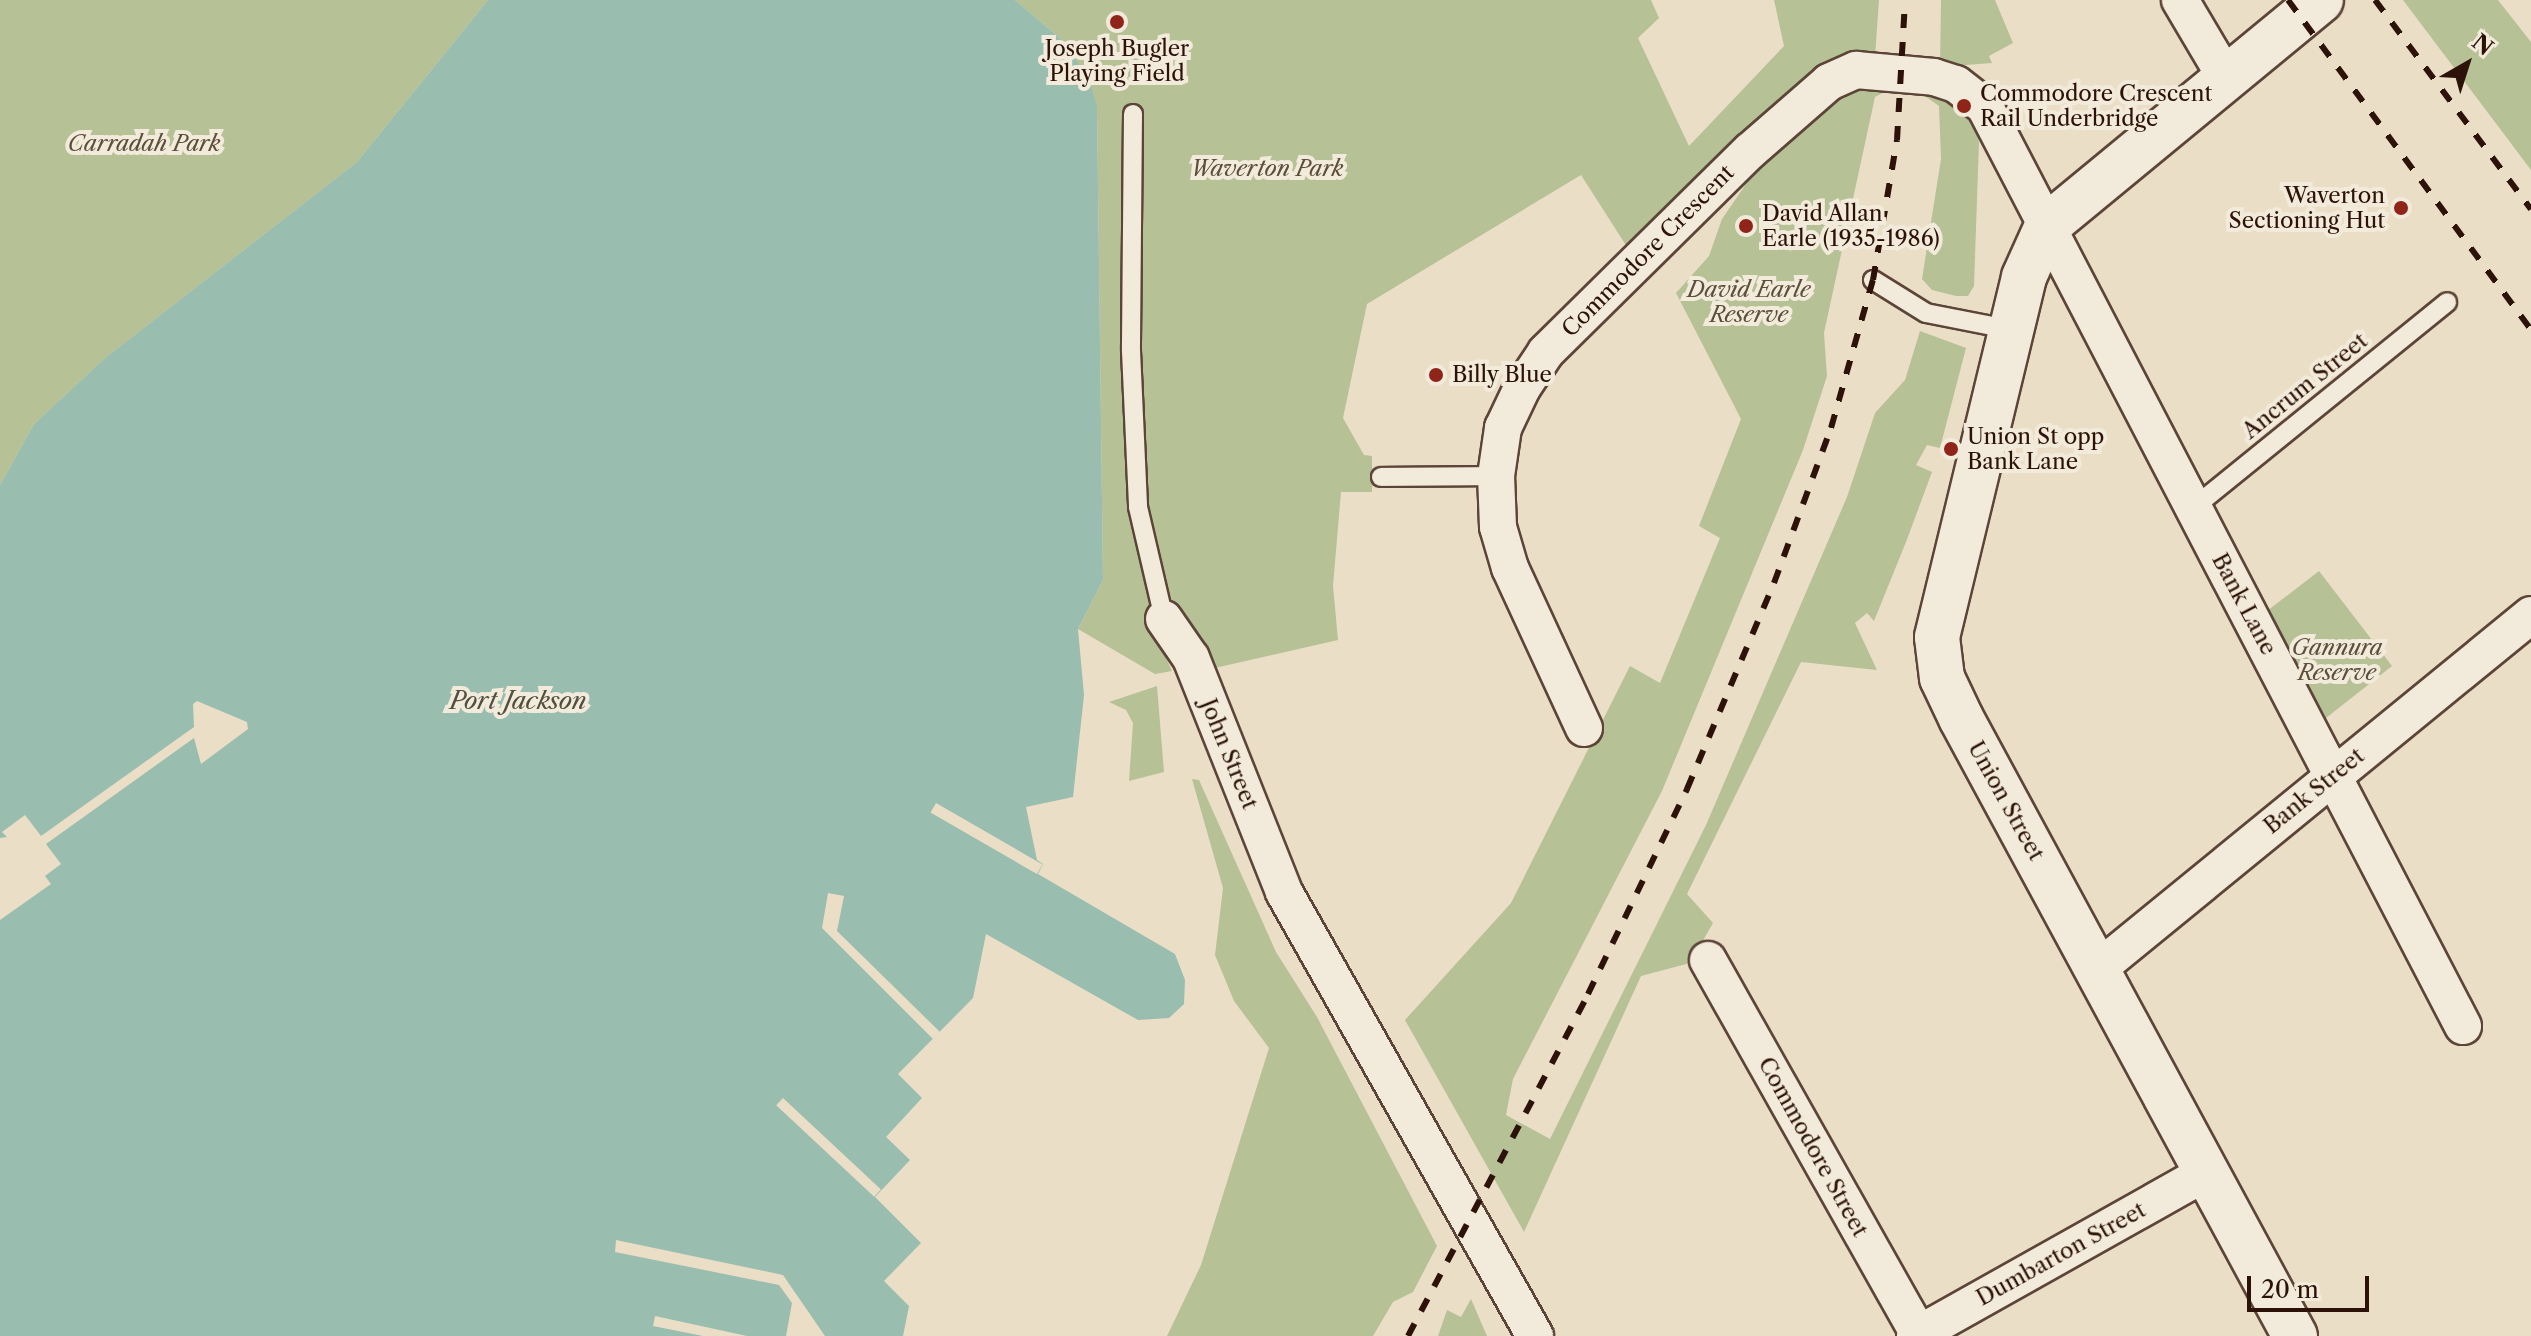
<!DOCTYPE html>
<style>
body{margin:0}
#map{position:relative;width:2531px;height:1336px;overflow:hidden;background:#ebdec6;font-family:"Libre Caslon Text",serif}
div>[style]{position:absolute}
.green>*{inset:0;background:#b6c196}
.water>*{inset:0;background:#99bdaf}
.pier>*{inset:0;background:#ebdec6;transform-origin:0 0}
.roads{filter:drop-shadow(2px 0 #5c4538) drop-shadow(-2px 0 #5c4538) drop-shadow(0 2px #5c4538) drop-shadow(0 -2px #5c4538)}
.service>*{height:18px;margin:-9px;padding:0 9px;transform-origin:9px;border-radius:9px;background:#f2eada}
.minor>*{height:36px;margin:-18px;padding:0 18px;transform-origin:18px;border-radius:18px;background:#f2eada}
.tertiary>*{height:44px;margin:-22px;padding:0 22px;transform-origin:22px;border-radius:22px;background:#f2eada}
.rail>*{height:6px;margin-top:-3px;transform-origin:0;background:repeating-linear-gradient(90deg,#2c1208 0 14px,transparent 0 28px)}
.dots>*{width:22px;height:22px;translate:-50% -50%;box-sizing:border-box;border:4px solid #f2eada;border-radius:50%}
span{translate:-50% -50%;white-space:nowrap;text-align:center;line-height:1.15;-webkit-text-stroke:8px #f2eada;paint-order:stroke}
.poi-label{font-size:22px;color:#2c1208}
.left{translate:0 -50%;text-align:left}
.right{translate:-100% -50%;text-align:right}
.park-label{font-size:22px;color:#5c4f3a;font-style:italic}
.street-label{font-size:22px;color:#2c1208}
.water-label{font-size:24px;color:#524e42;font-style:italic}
.north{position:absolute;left:2427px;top:24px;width:80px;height:80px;-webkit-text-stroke:6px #f2eada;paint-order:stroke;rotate:39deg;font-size:22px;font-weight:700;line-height:32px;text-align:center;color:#2c1208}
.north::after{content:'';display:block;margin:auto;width:28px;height:36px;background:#2c1208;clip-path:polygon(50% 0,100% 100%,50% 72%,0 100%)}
.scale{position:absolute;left:2247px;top:1276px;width:122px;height:36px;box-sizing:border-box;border:4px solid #2c1208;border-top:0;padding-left:10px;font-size:24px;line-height:28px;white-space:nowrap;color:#2c1208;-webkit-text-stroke:6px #f2eada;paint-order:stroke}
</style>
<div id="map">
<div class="green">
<div style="clip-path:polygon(0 0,488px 0,357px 162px,105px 358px,34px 424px,0 485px)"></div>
<div style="clip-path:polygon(1015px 0,1651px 0,1659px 18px,1638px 38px,1689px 146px,1784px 46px,1774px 0,1879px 0,1875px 57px,1814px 71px,1629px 250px,1581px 175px,1367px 304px,1343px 418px,1364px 455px,1372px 456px,1372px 492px,1341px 492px,1333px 586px,1338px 640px,1206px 670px,1186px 615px,1150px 622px,1172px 671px,1155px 674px,1078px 629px,1103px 580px,1097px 106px,1062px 40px)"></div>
<div style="clip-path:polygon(1941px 0,1995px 0,2013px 43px,1989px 56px,1992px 63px,1940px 67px)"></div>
<div style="clip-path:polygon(2403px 0,2498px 0,2531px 42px,2531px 170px)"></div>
<div style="clip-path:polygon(1857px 85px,1946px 92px,1974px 122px,1979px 142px,1974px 286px,1968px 296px,1956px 296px,1932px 290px,1922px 279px,1941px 159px,1939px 106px,1918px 91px,1890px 89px,1875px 97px,1824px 333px,1827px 376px,1803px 450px,1662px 791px,1513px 1079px,1506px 1115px,1550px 1139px,1706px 825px,1847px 497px,1875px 413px,1905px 380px,1920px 331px,1966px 348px,1940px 448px,1927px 445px,1916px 465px,1932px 472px,1906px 542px,1874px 621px,1867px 613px,1855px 623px,1877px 670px,1801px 662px,1687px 894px,1713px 923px,1690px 963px,1641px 976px,1524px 1232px,1405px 1020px,1511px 903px,1630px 666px,1660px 683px,1720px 538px,1699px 526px,1741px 419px,1676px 293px,1709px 256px,1722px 219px,1748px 181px,1838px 94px)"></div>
<div style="clip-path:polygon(2319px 571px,2392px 666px,2326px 718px,2267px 611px)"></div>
<div style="clip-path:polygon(1157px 686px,1164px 772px,1129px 781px,1133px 723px,1126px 710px,1109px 702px)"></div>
<div style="clip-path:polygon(1192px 779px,1199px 780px,1276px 952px,1317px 1017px,1437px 1246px,1413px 1292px,1393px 1302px,1373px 1336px,1167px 1336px,1201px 1265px,1269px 1048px,1234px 1001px,1215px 955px,1223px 888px)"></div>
<div style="clip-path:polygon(1471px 1299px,1487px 1336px,1438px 1336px,1447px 1310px,1461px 1317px)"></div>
</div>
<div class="water">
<div style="clip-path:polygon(488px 0,1015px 0,1062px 40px,1089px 79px,1097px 106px,1103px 580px,1078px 629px,1084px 695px,1073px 797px,1026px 807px,1037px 860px,1043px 864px,1038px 874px,1175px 954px,1185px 980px,1184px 1004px,1169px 1018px,1138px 1020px,986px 934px,973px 998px,898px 1074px,922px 1098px,886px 1137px,910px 1160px,875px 1197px,921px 1243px,884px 1281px,909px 1306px,903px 1336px,0 1336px,0 485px,34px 424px,105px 358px,357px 162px)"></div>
</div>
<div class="pier">
<div style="clip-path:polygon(197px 701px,247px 722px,248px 729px,201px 764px,194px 738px,46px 844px,61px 864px,45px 876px,51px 884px,0 920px,0 838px,7px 837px,2px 832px,25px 815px,41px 836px,194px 727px,193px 704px)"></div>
<div style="left:936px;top:803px;width:123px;height:11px;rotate:30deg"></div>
<div style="clip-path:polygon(828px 893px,844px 896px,837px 931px,940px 1032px,933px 1039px,822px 928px)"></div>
<div style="left:783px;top:1098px;width:134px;height:10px;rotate:43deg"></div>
<div style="clip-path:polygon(616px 1240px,783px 1275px,825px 1336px,786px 1336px,792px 1303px,779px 1285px,615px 1252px)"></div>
<div style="clip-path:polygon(655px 1316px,747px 1336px,703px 1336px,653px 1326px)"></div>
</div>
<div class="roads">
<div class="service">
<div style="left:1133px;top:114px;width:237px;rotate:90.5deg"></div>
<div style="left:1131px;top:351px;width:156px;rotate:87.4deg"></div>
<div style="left:1138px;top:507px;width:115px;rotate:76.9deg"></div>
<div style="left:1873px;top:280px;width:62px;rotate:31.9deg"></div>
<div style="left:1926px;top:313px;width:89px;rotate:11.1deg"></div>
<div style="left:1381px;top:477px;width:115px;rotate:-0.5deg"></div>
<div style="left:2193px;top:508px;width:327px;rotate:-39deg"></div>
</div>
<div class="minor">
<div style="left:2180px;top:0;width:88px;rotate:59.4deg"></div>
<div style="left:1164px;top:619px;width:47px;rotate:55.3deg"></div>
<div style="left:1191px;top:658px;width:252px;rotate:68.3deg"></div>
<div style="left:1284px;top:892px;width:510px;rotate:60.52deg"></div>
<div style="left:1584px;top:728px;width:176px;rotate:-114.8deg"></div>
<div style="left:1510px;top:568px;width:43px;rotate:-106.3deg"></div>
<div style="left:1498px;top:527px;width:51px;rotate:-92.2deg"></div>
<div style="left:1496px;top:476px;width:49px;rotate:-81.7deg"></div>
<div style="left:1503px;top:428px;width:44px;rotate:-64.6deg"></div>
<div style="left:1522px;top:388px;width:43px;rotate:-56.3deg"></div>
<div style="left:1546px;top:352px;width:286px;rotate:-44.6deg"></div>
<div style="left:1750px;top:151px;width:105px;rotate:-41.1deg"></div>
<div style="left:1829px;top:82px;width:30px;rotate:-24deg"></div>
<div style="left:1856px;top:70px;width:78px;rotate:5.1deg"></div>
<div style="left:1934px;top:77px;width:23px;rotate:18deg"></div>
<div style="left:1956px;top:84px;width:37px;rotate:38deg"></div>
<div style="left:1985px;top:107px;width:1036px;rotate:62.52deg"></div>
<div style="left:1708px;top:960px;width:429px;rotate:60.6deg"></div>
<div style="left:2099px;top:968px;width:558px;rotate:-39.25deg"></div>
<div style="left:1915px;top:1336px;width:335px;rotate:-29.3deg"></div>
</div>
<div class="tertiary">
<div style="left:2295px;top:1336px;width:702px;rotate:-118.39deg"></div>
<div style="left:1961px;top:718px;width:44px;rotate:-115.4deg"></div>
<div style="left:1942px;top:678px;width:41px;rotate:-97deg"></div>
<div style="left:1937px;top:637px;width:370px;rotate:-76.4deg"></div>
<div style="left:2024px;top:277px;width:56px;rotate:-65.7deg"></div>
<div style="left:2047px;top:226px;width:355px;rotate:-39.5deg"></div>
</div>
</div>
<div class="rail">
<div style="left:2288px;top:0;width:409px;rotate:53.6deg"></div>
<div style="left:2375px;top:0;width:261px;rotate:53.3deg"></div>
<div style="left:1408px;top:1336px;width:386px;rotate:-62.2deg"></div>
<div style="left:1588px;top:994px;width:228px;rotate:-64.2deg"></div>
<div style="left:1687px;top:789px;width:224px;rotate:-67.1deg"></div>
<div style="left:1774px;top:583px;width:165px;rotate:-69.8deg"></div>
<div style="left:1831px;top:428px;width:154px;rotate:-74.2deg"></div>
<div style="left:1873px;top:280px;width:142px;rotate:-80.3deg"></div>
<div style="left:1897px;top:140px;width:140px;rotate:-86.7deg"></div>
</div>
<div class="dots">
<div style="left:1117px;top:22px;background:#8f2418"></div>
<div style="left:1964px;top:106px;background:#8f2418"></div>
<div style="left:2401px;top:208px;background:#8f2418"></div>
<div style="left:1746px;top:226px;background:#8f2418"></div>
<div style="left:1436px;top:375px;background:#8f2418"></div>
<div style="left:1951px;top:449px;background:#8f2418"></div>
</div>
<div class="poi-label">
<span style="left:1117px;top:61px">Joseph Bugler<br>Playing Field</span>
<span class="left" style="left:1980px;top:106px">Commodore Crescent<br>Rail Underbridge</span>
<span class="right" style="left:2385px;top:208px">Waverton<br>Sectioning Hut</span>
<span class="left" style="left:1762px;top:226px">David Allan<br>Earle (1935-1986)</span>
<span class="left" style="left:1452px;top:375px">Billy Blue</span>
<span class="left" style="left:1967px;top:449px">Union St opp<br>Bank Lane</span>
</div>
<div class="park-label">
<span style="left:144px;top:144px">Carradah Park</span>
<span style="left:1267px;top:169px">Waverton Park</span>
<span style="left:1749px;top:302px">David Earle<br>Reserve</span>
<span style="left:2337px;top:660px">Gannura<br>Reserve</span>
</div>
<div class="street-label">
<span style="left:1648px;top:251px;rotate:-45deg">Commodore Crescent</span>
<span style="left:2305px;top:386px;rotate:-39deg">Ancrum Street</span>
<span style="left:2244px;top:604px;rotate:62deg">Bank Lane</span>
<span style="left:1229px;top:754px;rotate:68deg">John Street</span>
<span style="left:2314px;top:791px;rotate:-39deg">Bank Street</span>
<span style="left:2006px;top:801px;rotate:61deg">Union Street</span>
<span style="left:1813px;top:1147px;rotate:61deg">Commodore Street</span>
<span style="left:2061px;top:1254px;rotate:-29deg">Dumbarton Street</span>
</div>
<div class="water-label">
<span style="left:518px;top:701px">Port Jackson</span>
</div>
<div class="north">N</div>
<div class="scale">20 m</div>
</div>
